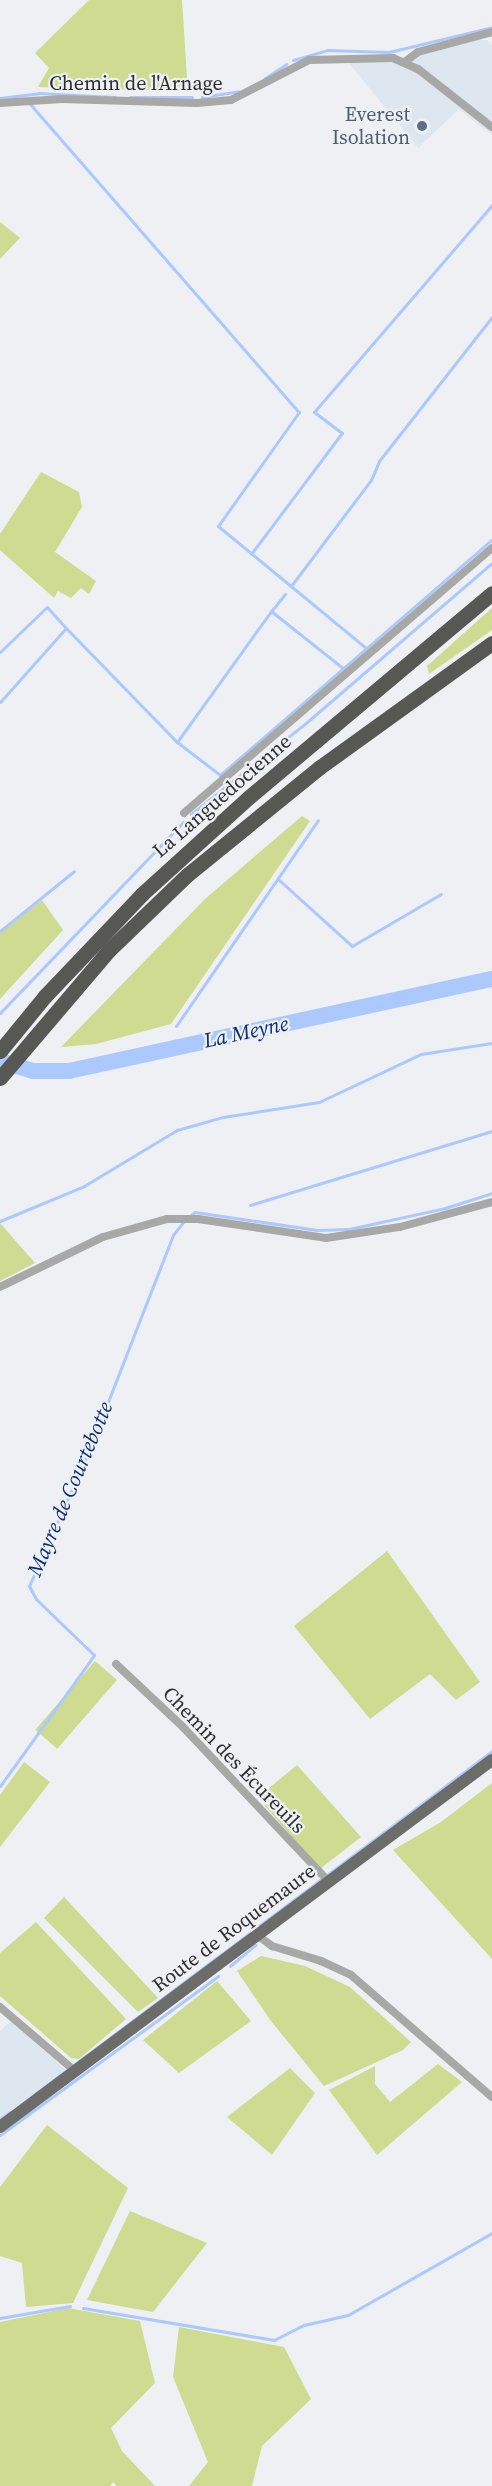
<!DOCTYPE html>
<meta charset="utf-8">
<style>
body{margin:0}
#map{position:relative;width:492px;height:2486px;overflow:hidden;background:#eef0f3;font-family:"Source Serif 4",serif}
div>[style]{position:absolute}
.built>*{inset:0;background:#dee6ef}
.green>*{inset:0;background:#cedb90;transform-origin:0 0}
.stream>*{height:3px;margin:-1.5px;padding:0 1.5px;transform-origin:1.5px;border-radius:1.5px;background:#abc9ff}
.river>*{height:16px;margin:-8px;padding:0 8px;transform-origin:8px;border-radius:8px;background:#abc9ff}
.minor>*{height:8px;margin:-4px;padding:0 4px;transform-origin:4px;border-radius:4px;background:#a8a8a6}
.primary>*{height:12px;margin:-6px;padding:0 6px;transform-origin:6px;border-radius:6px;background:#6c6c69}
.motorway>*{height:15px;margin:-7.5px;padding:0 7.5px;transform-origin:7.5px;border-radius:7.5px;background:#575754}
.dots>*{width:16px;height:16px;translate:-50% -50%;box-sizing:border-box;border:3px solid #eef0f3;border-radius:50%}
span{translate:-50% -50%;white-space:nowrap;text-align:center;line-height:1.15;-webkit-text-stroke:4.5px #eef0f3;paint-order:stroke}
.street-label{font-size:20px;color:#2d2e2f}
.service-label{font-size:20px;color:#4e5e75}
.right{translate:-100% -50%;text-align:right}
.water-label{font-size:21px;color:#082c76;font-style:italic}
</style>
<div id="map">
<div class="built">
<div style="clip-path:polygon(472px 40px,487px 40px,492px 45px,492px 135px,459px 109px,418px 148px,349px 63px,418px 56px)"></div>
<div style="clip-path:polygon(11px 2021px,67px 2071px,0 2119px,0 2031px)"></div>
</div>
<div class="green">
<div style="clip-path:polygon(89px 0,182px 0,187px 78px,175px 91px,38px 87px,49px 68px,35px 53px)"></div>
<div style="clip-path:polygon(0 222px,20px 238px,0 259px)"></div>
<div style="clip-path:polygon(41px 472px,79px 492px,82px 507px,55px 552px,96px 581px,89px 594px,81px 588px,71px 598px,58px 591px,54px 598px,0 550px,0 534px)"></div>
<div style="clip-path:polygon(492px 608px,492px 630px,429px 674px,427px 666px)"></div>
<div style="clip-path:polygon(302px 816px,310px 821px,171px 1024px,96px 1044px,61px 1047px,205px 899px)"></div>
<div style="clip-path:polygon(42px 900px,63px 930px,0 999px,0 933px)"></div>
<div style="clip-path:polygon(0 1223px,35px 1263px,0 1281px)"></div>
<div style="clip-path:polygon(387px 1551px,480px 1682px,456px 1700px,430px 1674px,370px 1719px,294px 1626px)"></div>
<div style="left:95px;top:1661px;width:29px;height:91px;rotate:41deg"></div>
<div style="clip-path:polygon(24px 1762px,50px 1782px,0 1847px,0 1795px)"></div>
<div style="clip-path:polygon(297px 1765px,361px 1837px,320px 1869px,264px 1805px,268px 1800px,262px 1794px)"></div>
<div style="clip-path:polygon(492px 1783px,492px 1959px,393px 1850px,441px 1822px)"></div>
<div style="clip-path:polygon(64px 1897px,158px 1998px,138px 2012px,44px 1918px)"></div>
<div style="clip-path:polygon(36px 1922px,126px 2019px,79px 2059px,71px 2058px,0 1996px,0 1953px)"></div>
<div style="clip-path:polygon(261px 1956px,305px 1966px,350px 1987px,411px 2042px,403px 2050px,324px 2086px,271px 2021px,237px 1971px)"></div>
<div style="clip-path:polygon(217px 1981px,251px 2021px,179px 2073px,143px 2040px)"></div>
<div style="clip-path:polygon(438px 2064px,462px 2082px,377px 2155px,329px 2090px,375px 2066px,375px 2084px,390px 2102px)"></div>
<div style="clip-path:polygon(290px 2068px,315px 2093px,272px 2155px,227px 2117px)"></div>
<div style="clip-path:polygon(47px 2125px,128px 2188px,73px 2303px,26px 2307px,22px 2263px,0 2256px,0 2187px)"></div>
<div style="clip-path:polygon(130px 2211px,207px 2243px,153px 2312px,87px 2300px)"></div>
<div style="clip-path:polygon(68px 2308px,140px 2321px,155px 2383px,111px 2428px,122px 2451px,155px 2486px,117px 2486px,113px 2482px,110px 2486px,0 2486px,0 2322px)"></div>
<div style="clip-path:polygon(179px 2327px,284px 2347px,311px 2399px,262px 2446px,252px 2486px,189px 2486px,208px 2462px,173px 2377px)"></div>
</div>
<div class="stream">
<div style="left:293px;top:60px;width:35px;rotate:-16deg"></div>
<div style="left:327px;top:50px;width:62px;rotate:1.8deg"></div>
<div style="left:389px;top:52px;width:106px;rotate:-13.6deg"></div>
<div style="left:264px;top:79px;width:27px;rotate:-34deg"></div>
<div style="left:130px;top:97px;width:62px"></div>
<div style="left:202px;top:97px;width:37px;rotate:-9deg"></div>
<div style="left:0;top:98px;width:39px;rotate:-7deg"></div>
<div style="left:39px;top:93px;width:76px;rotate:3deg"></div>
<div style="left:30px;top:104px;width:409px;rotate:48.9deg"></div>
<div style="left:299px;top:412px;width:140px;rotate:125.4deg"></div>
<div style="left:218px;top:526px;width:192px;rotate:39.5deg"></div>
<div style="left:251px;top:554px;width:151px;rotate:-53.1deg"></div>
<div style="left:342px;top:433px;width:35px;rotate:-143deg"></div>
<div style="left:314px;top:412px;width:273px;rotate:-49.3deg"></div>
<div style="left:291px;top:586px;width:133px;rotate:-53deg"></div>
<div style="left:371px;top:480px;width:21px;rotate:-67deg"></div>
<div style="left:379px;top:461px;width:183px;rotate:-51.9deg"></div>
<div style="left:285px;top:594px;width:22px;rotate:129deg"></div>
<div style="left:271px;top:611px;width:93px;rotate:38.5deg"></div>
<div style="left:66px;top:628px;width:159px;rotate:45.8deg"></div>
<div style="left:177px;top:742px;width:54px;rotate:37.5deg"></div>
<div style="left:220px;top:775px;width:360px;rotate:-40.9deg"></div>
<div style="left:0;top:652px;width:65px;rotate:-43.8deg"></div>
<div style="left:47px;top:607px;width:28px;rotate:48deg"></div>
<div style="left:66px;top:628px;width:99px;rotate:131.7deg"></div>
<div style="left:177px;top:742px;width:161px;rotate:-54.3deg"></div>
<div style="left:191px;top:814px;width:148px;rotate:-38.4deg"></div>
<div style="left:307px;top:722px;width:244px;rotate:-40.7deg"></div>
<div style="left:278px;top:879px;width:100px;rotate:42.2deg"></div>
<div style="left:352px;top:946px;width:103px;rotate:-30.3deg"></div>
<div style="left:0;top:931px;width:95px;rotate:-39deg"></div>
<div style="left:0;top:1013px;width:265px;rotate:-46.2deg"></div>
<div style="left:176px;top:1026px;width:250px;rotate:-55.4deg"></div>
<div style="left:250px;top:1205px;width:253px;rotate:-17deg"></div>
<div style="left:191px;top:1215px;width:5px;rotate:-37deg"></div>
<div style="left:195px;top:1212px;width:123px;rotate:8.4deg"></div>
<div style="left:317px;top:1230px;width:32px;rotate:-2deg"></div>
<div style="left:349px;top:1229px;width:98px;rotate:-12.3deg"></div>
<div style="left:445px;top:1208px;width:49px;rotate:-17.7deg"></div>
<div style="left:0;top:1221px;width:91px;rotate:-22.6deg"></div>
<div style="left:84px;top:1186px;width:109px;rotate:-31.1deg"></div>
<div style="left:177px;top:1130px;width:48px;rotate:-15.8deg"></div>
<div style="left:223px;top:1117px;width:97px;rotate:-8.9deg"></div>
<div style="left:319px;top:1102px;width:113px;rotate:-25.2deg"></div>
<div style="left:421px;top:1054px;width:72px;rotate:-8.8deg"></div>
<div style="left:0;top:1786px;width:161px;rotate:-54.3deg"></div>
<div style="left:94px;top:1655px;width:81px;rotate:-136deg"></div>
<div style="left:36px;top:1599px;width:15px;rotate:-118deg"></div>
<div style="left:29px;top:1586px;width:145px;rotate:-66.1deg"></div>
<div style="left:88px;top:1453px;width:234px;rotate:-68.7deg"></div>
<div style="left:173px;top:1235px;width:16px;rotate:-52deg"></div>
<div style="left:230px;top:1966px;width:33px;rotate:-40deg"></div>
<div style="left:35px;top:2094px;width:571px;rotate:-36.89deg"></div>
<div style="left:0;top:2119px;width:12px;rotate:-35deg"></div>
<div style="left:0;top:2135px;width:270px;rotate:-36.1deg"></div>
<div style="left:83px;top:2308px;width:194px;rotate:9.5deg"></div>
<div style="left:274px;top:2340px;width:34px;rotate:-27deg"></div>
<div style="left:304px;top:2325px;width:45px;rotate:-12.8deg"></div>
<div style="left:348px;top:2315px;width:166px;rotate:-29.7deg"></div>
<div style="left:0;top:2318px;width:71px;rotate:-9.7deg"></div>
</div>
<div class="river">
<div style="left:0;top:1061px;width:34px;rotate:17deg"></div>
<div style="left:33px;top:1071px;width:36px"></div>
<div style="left:69px;top:1071px;width:433px;rotate:-12.3deg"></div>
</div>
<div class="minor">
<div style="left:406px;top:61px;width:15px;rotate:-37deg"></div>
<div style="left:418px;top:52px;width:77px;rotate:-15.1deg"></div>
<div style="left:0;top:103px;width:62px;rotate:-3.7deg"></div>
<div style="left:62px;top:99px;width:135px;rotate:1.7deg"></div>
<div style="left:197px;top:103px;width:34px;rotate:-5deg"></div>
<div style="left:231px;top:100px;width:88px;rotate:-27.1deg"></div>
<div style="left:309px;top:60px;width:84px;rotate:-1.4deg"></div>
<div style="left:393px;top:58px;width:27px;rotate:24deg"></div>
<div style="left:418px;top:69px;width:94px;rotate:38.1deg"></div>
<div style="left:184px;top:813px;width:406px;rotate:-40.7deg"></div>
<div style="left:0;top:1287px;width:114px;rotate:-25.9deg"></div>
<div style="left:103px;top:1237px;width:66px;rotate:-15.7deg"></div>
<div style="left:167px;top:1219px;width:31px"></div>
<div style="left:198px;top:1219px;width:129px;rotate:8.4deg"></div>
<div style="left:326px;top:1238px;width:75px;rotate:-8.5deg"></div>
<div style="left:400px;top:1227px;width:95px;rotate:-15.2deg"></div>
<div style="left:116px;top:1664px;width:92px;rotate:43.2deg"></div>
<div style="left:183px;top:1727px;width:212px;rotate:46.7deg"></div>
<div style="left:257px;top:1935px;width:19px;rotate:36deg"></div>
<div style="left:272px;top:1946px;width:51px;rotate:17deg"></div>
<div style="left:321px;top:1961px;width:33px;rotate:25deg"></div>
<div style="left:351px;top:1975px;width:186px;rotate:40.9deg"></div>
<div style="left:0;top:2007px;width:100px;rotate:40.5deg"></div>
</div>
<div class="primary">
<div style="left:0;top:2127px;width:614px;rotate:-36.72deg"></div>
</div>
<div class="motorway">
<div style="left:0;top:1051px;width:71px;rotate:-50.7deg"></div>
<div style="left:45px;top:996px;width:141px;rotate:-46.4deg"></div>
<div style="left:142px;top:894px;width:144px;rotate:-42.2deg"></div>
<div style="left:249px;top:797px;width:317px;rotate:-40deg"></div>
<div style="left:0;top:1078px;width:168px;rotate:-49.6deg"></div>
<div style="left:109px;top:950px;width:108px;rotate:-43.9deg"></div>
<div style="left:187px;top:875px;width:171px;rotate:-39.1deg"></div>
<div style="left:320px;top:767px;width:212px;rotate:-35.8deg"></div>
</div>
<div class="dots">
<div style="left:422px;top:126px;background:#5c6f8a"></div>
</div>
<div class="street-label">
<span style="left:136px;top:83px">Chemin de l'Arnage</span>
<span style="left:222px;top:796px;rotate:-41deg">La Languedocienne</span>
<span style="left:234px;top:1760px;rotate:46deg">Chemin des Écureuils</span>
<span style="left:234px;top:1928px;rotate:-37deg">Route de Roquemaure</span>
</div>
<div class="service-label">
<span class="right" style="left:410px;top:126px">Everest<br>Isolation</span>
</div>
<div class="water-label">
<span style="left:246px;top:1032px;rotate:-12deg">La Meyne</span>
<span style="left:70px;top:1489px;rotate:-67deg">Mayre de Courtebotte</span>
</div>
</div>
